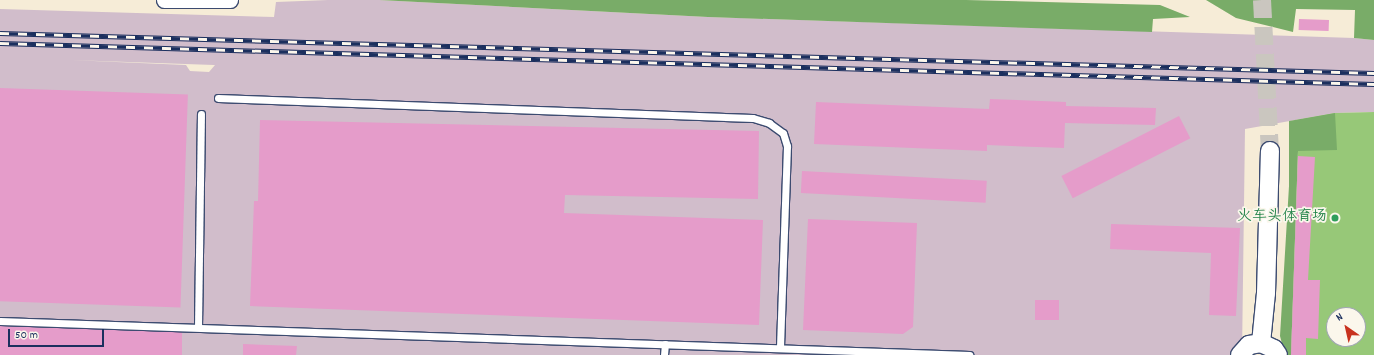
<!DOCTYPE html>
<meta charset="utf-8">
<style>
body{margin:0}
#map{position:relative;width:1374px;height:355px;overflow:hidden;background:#f6ecd7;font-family:Dekko,"LXGW WenKai TC",sans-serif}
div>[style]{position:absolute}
.industrial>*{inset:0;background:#d1bdcb}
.green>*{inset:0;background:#97c878}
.forest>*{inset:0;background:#79ac68}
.building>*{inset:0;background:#e59cca;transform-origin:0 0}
.tertiary-tunnel>*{height:18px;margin-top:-9px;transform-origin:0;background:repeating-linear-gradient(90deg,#cac6bf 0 18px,transparent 0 27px)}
.roads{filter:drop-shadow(1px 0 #3c4b70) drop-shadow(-1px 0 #3c4b70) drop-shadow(0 1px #3c4b70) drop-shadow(0 -1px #3c4b70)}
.service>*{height:7px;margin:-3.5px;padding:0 3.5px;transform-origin:3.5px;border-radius:3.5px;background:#fff}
.minor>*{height:15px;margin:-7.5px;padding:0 7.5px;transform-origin:7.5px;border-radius:7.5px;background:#fff}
.tertiary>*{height:18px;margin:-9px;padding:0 9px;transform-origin:9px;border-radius:9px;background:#fff}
.rail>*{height:4.5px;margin-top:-2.25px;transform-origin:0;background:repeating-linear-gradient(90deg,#fbf7ec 0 9px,#1b2f5e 0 18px);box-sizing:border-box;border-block:1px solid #1b2f5e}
.dots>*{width:11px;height:11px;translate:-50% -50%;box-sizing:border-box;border:2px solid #fbf7ec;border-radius:50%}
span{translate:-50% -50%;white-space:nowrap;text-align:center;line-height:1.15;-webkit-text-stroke:3.5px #fbf7ec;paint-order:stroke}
.leisure-label{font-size:15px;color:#27864d}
.right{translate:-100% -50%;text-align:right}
.north{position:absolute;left:1326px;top:307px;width:40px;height:40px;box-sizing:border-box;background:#fbf7ec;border:1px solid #a1a7b3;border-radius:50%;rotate:326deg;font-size:11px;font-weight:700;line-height:16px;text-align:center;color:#1b2f5e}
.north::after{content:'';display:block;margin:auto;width:14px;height:18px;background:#c8321e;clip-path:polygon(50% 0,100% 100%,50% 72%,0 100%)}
.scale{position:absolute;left:8px;top:329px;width:96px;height:18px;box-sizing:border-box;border:2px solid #1b2f5e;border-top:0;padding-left:5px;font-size:12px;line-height:14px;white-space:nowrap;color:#1b2f5e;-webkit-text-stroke:3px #fbf7ec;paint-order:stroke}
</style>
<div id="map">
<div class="industrial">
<div style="clip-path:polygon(evenodd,328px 0,379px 0,708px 17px,1354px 38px,1374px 40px,1374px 112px,1335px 113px,1245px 129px,1242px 355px,0 355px,0 9px,274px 17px,276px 2px,328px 0,70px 60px,214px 65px,215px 65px,209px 72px,190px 71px,186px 65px,70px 60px)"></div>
</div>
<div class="green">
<div style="clip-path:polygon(evenodd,1374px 112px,1374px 355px,1291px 355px,1298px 156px,1297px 120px,1335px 113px,1374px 112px,1334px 315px,1358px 315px,1358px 339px,1334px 339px,1334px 315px)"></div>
</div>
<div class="forest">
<div style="clip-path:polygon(379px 0,966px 0,1160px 5px,1190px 17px,1153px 19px,1152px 32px,708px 17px)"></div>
<div style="clip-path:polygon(1206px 0,1374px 0,1374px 40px,1354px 38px,1355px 10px,1296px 9px,1293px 32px,1236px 18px)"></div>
<div style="clip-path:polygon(1335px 113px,1337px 150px,1298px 151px,1291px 355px,1285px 355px,1280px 336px,1289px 186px,1289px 121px)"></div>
</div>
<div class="building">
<div style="left:1299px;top:19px;width:30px;height:11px;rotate:2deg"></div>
<div style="left:0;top:88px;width:188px;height:213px;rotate:2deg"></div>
<div style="clip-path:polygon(990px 99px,1066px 102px,1066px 106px,1156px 108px,1155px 125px,1065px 123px,1064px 148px,987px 145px,987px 151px,814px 144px,816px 102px,989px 109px)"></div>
<div style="left:1179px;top:116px;width:25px;height:132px;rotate:63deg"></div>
<div style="clip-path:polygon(260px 120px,759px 131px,758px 199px,565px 195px,564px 213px,763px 220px,759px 325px,250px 306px,254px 201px,258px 201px)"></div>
<div style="clip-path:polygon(1298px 156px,1315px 157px,1308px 280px,1320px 280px,1318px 339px,1306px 338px,1306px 355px,1291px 355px)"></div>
<div style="left:802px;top:171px;width:185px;height:22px;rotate:3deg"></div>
<div style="clip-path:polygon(808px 219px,917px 223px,913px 327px,903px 334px,803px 330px)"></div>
<div style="clip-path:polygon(1111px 224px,1240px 228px,1236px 316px,1209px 315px,1211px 253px,1110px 249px)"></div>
<div style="left:1035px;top:300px;width:24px;height:20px"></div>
<div style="clip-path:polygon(0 326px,182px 332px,182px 355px,0 355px)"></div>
<div style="clip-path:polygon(243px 344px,297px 346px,296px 355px,243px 355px)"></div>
</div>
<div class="tertiary-tunnel">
<div style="left:1262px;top:0;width:151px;rotate:87deg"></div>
</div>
<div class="roads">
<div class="service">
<div style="left:218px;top:98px;width:535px;rotate:2.14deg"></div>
<div style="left:753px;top:118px;width:17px;rotate:17deg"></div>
<div style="left:769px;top:123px;width:17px;rotate:36deg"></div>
<div style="left:783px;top:133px;width:14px;rotate:73deg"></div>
<div style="left:787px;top:146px;width:202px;rotate:92deg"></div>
<div style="left:0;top:321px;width:970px;rotate:2.01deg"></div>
<div style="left:198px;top:327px;width:213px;rotate:-89.2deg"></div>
<div style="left:664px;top:355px;width:11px;rotate:-85deg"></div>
</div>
<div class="minor">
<div style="left:164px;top:0;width:66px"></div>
</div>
<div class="tertiary">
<div style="left:1261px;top:343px;width:50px;rotate:-84.3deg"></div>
<div style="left:1266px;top:293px;width:142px;rotate:-88.4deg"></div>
<div style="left:1240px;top:355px;width:13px;rotate:-48deg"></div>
<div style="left:1249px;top:345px;width:12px;rotate:-9deg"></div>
<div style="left:1261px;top:343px;width:14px;rotate:25deg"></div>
<div style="left:1274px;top:349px;width:7px;rotate:56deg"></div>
</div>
</div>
<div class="rail">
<div style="left:0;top:33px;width:1375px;rotate:1.67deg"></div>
<div style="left:0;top:43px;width:1375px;rotate:1.71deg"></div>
</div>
<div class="dots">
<div style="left:1335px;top:218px;background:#2e9e5b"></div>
</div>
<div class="leisure-label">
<span class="right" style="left:1327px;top:218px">火车头体育场</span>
</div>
<div class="north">N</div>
<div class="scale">50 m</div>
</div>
